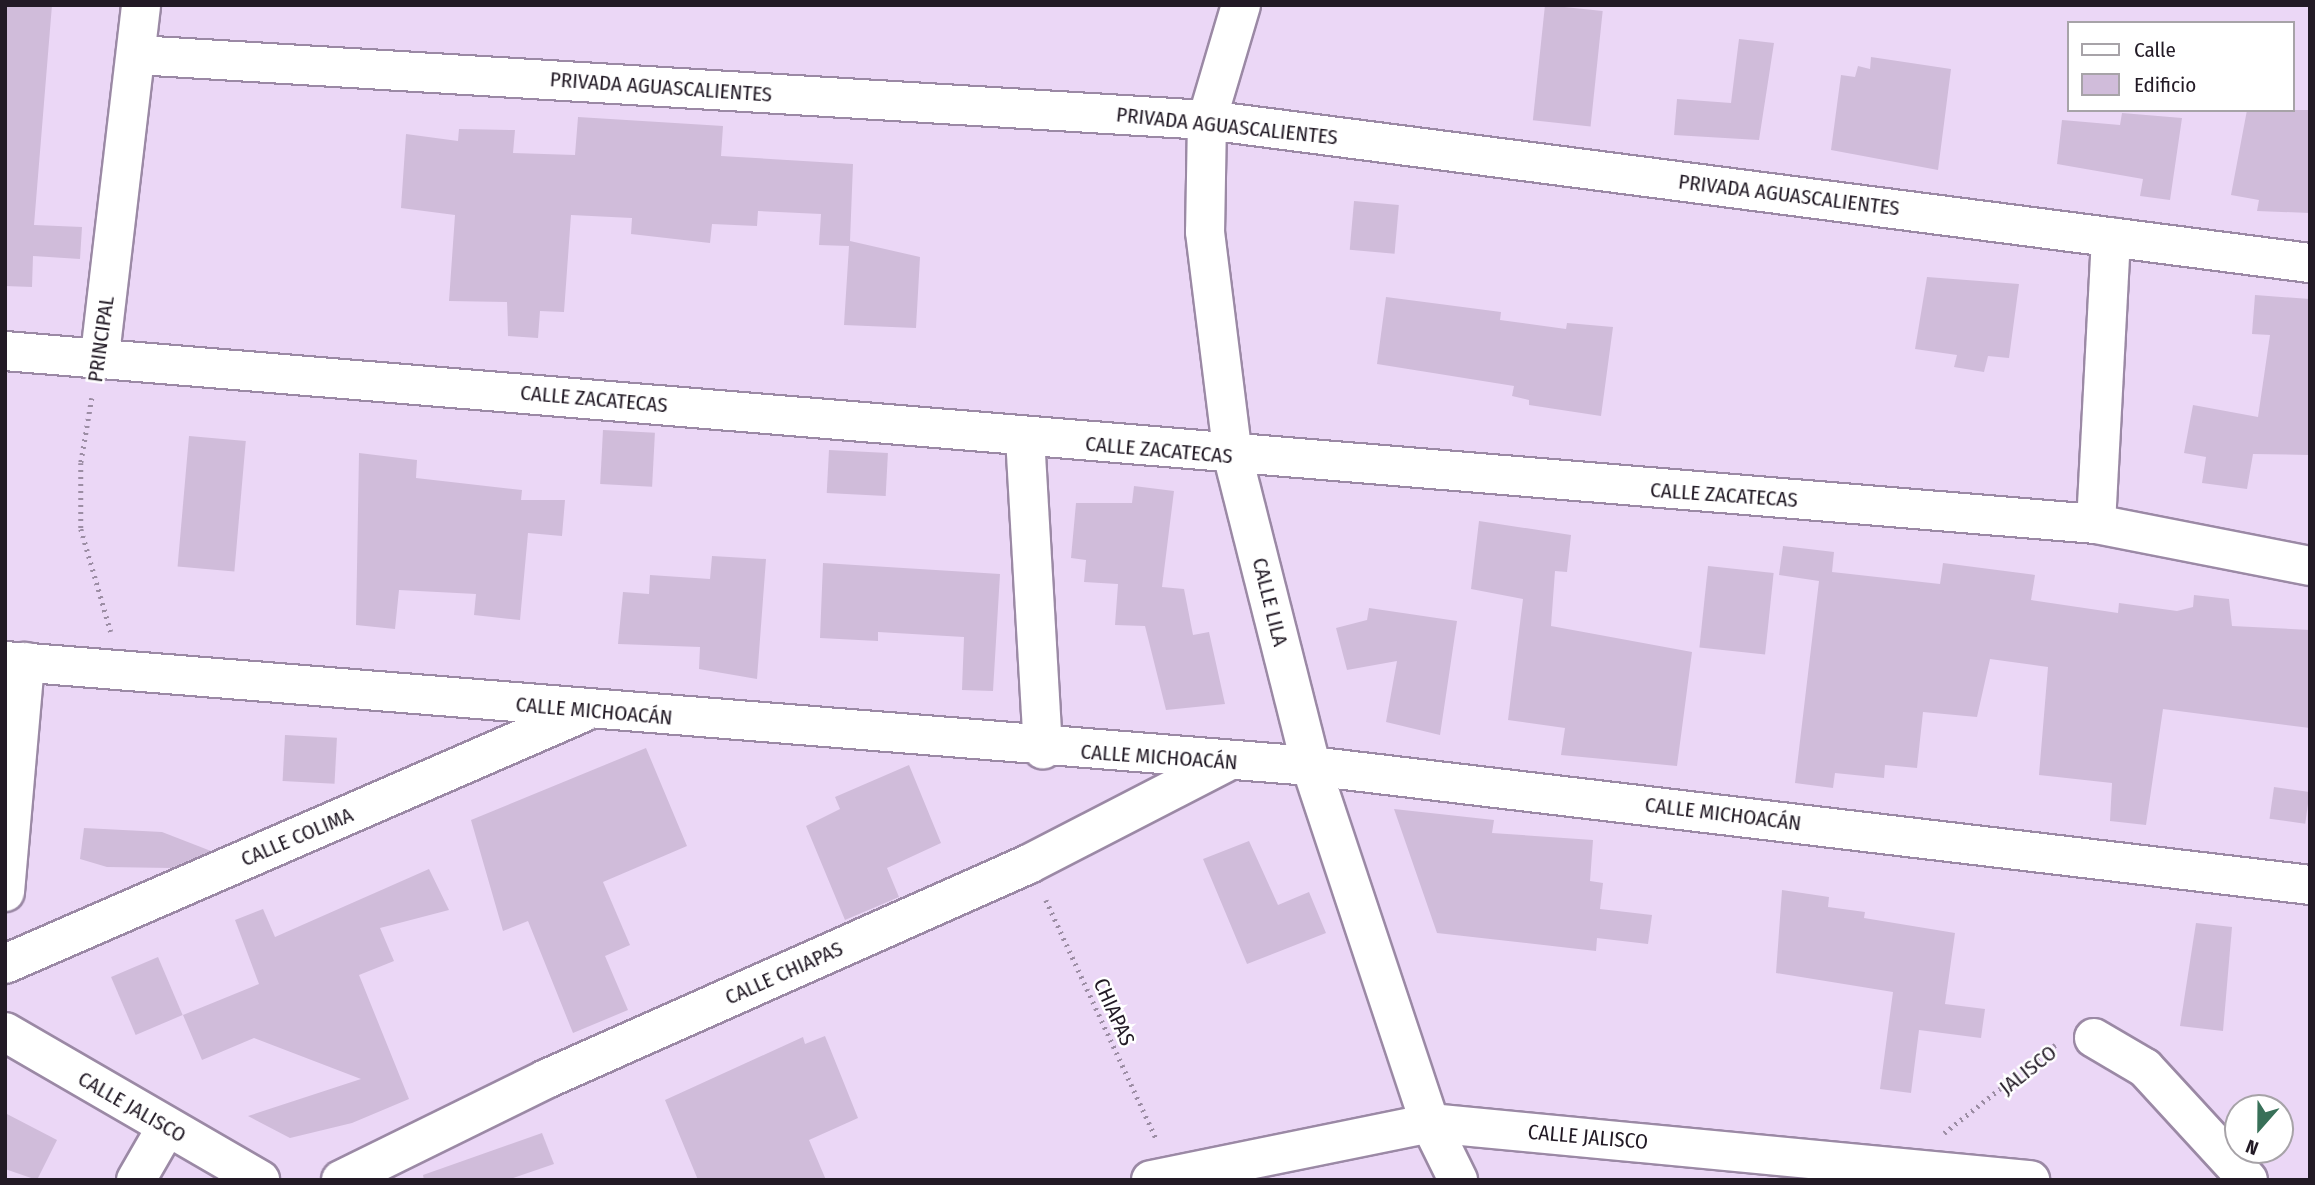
<!DOCTYPE html>
<meta charset="utf-8">
<style>
body{margin:0}
#map{position:relative;width:2315px;height:1185px;overflow:hidden;background:#ebd7f6;font-family:"Fira Sans Condensed",sans-serif}
div>[style]{position:absolute}
.building>*{inset:0;background:#d0bcda;transform-origin:0 0}
.path>*{height:4.5px;margin-top:-2.25px;transform-origin:0;background:repeating-linear-gradient(90deg,#9c8da4 0 2px,transparent 0 7px)}
.roads{filter:drop-shadow(2px 0 #9b89a5) drop-shadow(-2px 0 #9b89a5) drop-shadow(0 2px #9b89a5) drop-shadow(0 -2px #9b89a5)}
.minor>*{height:38px;margin:-19px;padding:0 19px;transform-origin:19px;border-radius:19px;background:#fff}
span{translate:-50% -50%;white-space:nowrap;text-align:center;line-height:1.15;-webkit-text-stroke:5px #fff;paint-order:stroke}
.street-label{font-size:21px;color:#221a25}
.frame{position:absolute;inset:0;border:7px solid #221a25;pointer-events:none}
.legend{position:absolute;left:2067px;top:21px;width:228px;height:91px;box-sizing:border-box;background:#fff;border:2px solid #a7a3a8;margin:0;padding:9px 12px;list-style:none;font-size:21px;color:#221a25}
.legend li{display:flex;align-items:center;gap:14px;height:35px}
.legend b{width:35px;border:2px solid #a7a3a8}
.north{position:absolute;left:2224px;top:1094px;width:70px;height:70px;box-sizing:border-box;background:#fff;border:2px solid #a7a3a8;border-radius:50%;rotate:201deg;font-size:19px;font-weight:700;line-height:28px;text-align:center;color:#221a25}
.north::after{content:'';display:block;margin:auto;width:24px;height:32px;background:#387058;clip-path:polygon(50% 0,100% 100%,50% 72%,0 100%)}
</style>
<div id="map">
<div class="building">
<div style="clip-path:polygon(5px 5px,52px 5px,34px 225px,82px 227px,80px 259px,33px 256px,32px 287px,5px 286px)"></div>
<div style="left:1545px;top:5px;width:58px;height:116px;rotate:6deg"></div>
<div style="clip-path:polygon(1739px 39px,1774px 43px,1759px 140px,1674px 135px,1677px 99px,1731px 103px)"></div>
<div style="clip-path:polygon(1871px 57px,1951px 69px,1938px 170px,1831px 150px,1841px 75px,1855px 77px,1858px 66px,1870px 69px)"></div>
<div style="clip-path:polygon(2247px 110px,2310px 110px,2310px 213px,2257px 211px,2259px 200px,2231px 195px)"></div>
<div style="clip-path:polygon(2122px 113px,2182px 118px,2170px 200px,2140px 196px,2143px 179px,2057px 164px,2062px 120px,2120px 125px)"></div>
<div style="clip-path:polygon(578px 117px,723px 126px,721px 156px,853px 164px,850px 241px,920px 257px,916px 328px,844px 325px,849px 246px,819px 245px,821px 214px,758px 211px,757px 226px,712px 224px,710px 243px,631px 234px,632px 218px,571px 215px,564px 312px,540px 311px,538px 338px,508px 336px,507px 302px,449px 301px,455px 215px,401px 208px,406px 134px,458px 141px,459px 129px,515px 130px,513px 153px,575px 155px)"></div>
<div style="left:1354px;top:201px;width:45px;height:49px;rotate:5deg"></div>
<div style="clip-path:polygon(1927px 277px,2019px 284px,2009px 358px,1988px 356px,1984px 372px,1954px 367px,1957px 355px,1915px 349px)"></div>
<div style="clip-path:polygon(2255px 295px,2310px 299px,2310px 455px,2253px 454px,2247px 489px,2202px 483px,2206px 457px,2184px 453px,2193px 405px,2258px 417px,2270px 335px,2252px 334px)"></div>
<div style="clip-path:polygon(1386px 297px,1501px 312px,1500px 320px,1566px 329px,1567px 323px,1613px 327px,1601px 416px,1529px 405px,1529px 400px,1512px 396px,1514px 386px,1377px 364px)"></div>
<div style="left:603px;top:430px;width:52px;height:54px;rotate:3deg"></div>
<div style="left:189px;top:436px;width:57px;height:131px;rotate:5deg"></div>
<div style="left:829px;top:450px;width:59px;height:43px;rotate:3deg"></div>
<div style="clip-path:polygon(359px 453px,417px 460px,416px 478px,522px 490px,521px 500px,565px 500px,562px 536px,528px 533px,520px 620px,474px 615px,476px 594px,399px 590px,395px 629px,356px 625px)"></div>
<div style="clip-path:polygon(1134px 486px,1174px 491px,1162px 587px,1184px 589px,1193px 635px,1209px 632px,1225px 704px,1166px 710px,1145px 626px,1115px 625px,1118px 584px,1084px 582px,1086px 560px,1071px 558px,1076px 503px,1132px 503px)"></div>
<div style="clip-path:polygon(1479px 521px,1571px 535px,1567px 572px,1555px 571px,1551px 626px,1692px 652px,1677px 766px,1561px 755px,1565px 728px,1508px 720px,1523px 599px,1471px 589px)"></div>
<div style="clip-path:polygon(1783px 546px,1834px 552px,1832px 572px,1940px 584px,1943px 563px,2035px 575px,2031px 600px,2118px 613px,2119px 603px,2177px 611px,2193px 607px,2194px 595px,2229px 599px,2232px 626px,2310px 630px,2310px 728px,2163px 709px,2146px 825px,2110px 821px,2112px 783px,2039px 775px,2048px 667px,1990px 659px,1977px 717px,1923px 712px,1917px 768px,1885px 765px,1884px 778px,1835px 773px,1833px 788px,1795px 783px,1819px 581px,1779px 575px)"></div>
<div style="clip-path:polygon(712px 556px,766px 559px,757px 679px,699px 669px,700px 647px,618px 644px,623px 592px,649px 594px,650px 575px,710px 579px)"></div>
<div style="clip-path:polygon(823px 563px,1000px 574px,993px 691px,962px 690px,964px 637px,878px 632px,878px 641px,820px 638px)"></div>
<div style="left:1708px;top:566px;width:66px;height:82px;rotate:6deg"></div>
<div style="clip-path:polygon(1369px 608px,1457px 621px,1440px 735px,1386px 722px,1397px 661px,1347px 670px,1336px 628px,1367px 620px)"></div>
<div style="left:285px;top:735px;width:52px;height:46px;rotate:3deg"></div>
<div style="clip-path:polygon(646px 748px,687px 846px,603px 882px,630px 945px,605px 956px,628px 1010px,573px 1033px,528px 921px,503px 931px,471px 820px)"></div>
<div style="clip-path:polygon(909px 765px,941px 843px,887px 868px,899px 897px,845px 920px,806px 826px,840px 809px,835px 797px)"></div>
<div style="left:2274px;top:787px;width:36px;height:32px;rotate:8deg"></div>
<div style="clip-path:polygon(1394px 809px,1494px 820px,1492px 833px,1593px 840px,1590px 881px,1603px 883px,1600px 909px,1652px 915px,1648px 944px,1597px 938px,1596px 951px,1437px 933px)"></div>
<div style="clip-path:polygon(84px 828px,162px 832px,211px 851px,171px 868px,107px 867px,80px 859px)"></div>
<div style="clip-path:polygon(1249px 841px,1278px 905px,1309px 892px,1326px 933px,1247px 964px,1203px 859px)"></div>
<div style="clip-path:polygon(429px 869px,449px 910px,380px 928px,394px 961px,359px 975px,409px 1099px,352px 1123px,290px 1138px,248px 1116px,361px 1079px,254px 1038px,202px 1060px,183px 1015px,259px 984px,235px 920px,263px 909px,275px 937px)"></div>
<div style="clip-path:polygon(1782px 890px,1829px 897px,1828px 907px,1865px 912px,1864px 918px,1955px 933px,1945px 1004px,1985px 1009px,1981px 1038px,1919px 1030px,1911px 1093px,1880px 1089px,1893px 992px,1776px 973px)"></div>
<div style="clip-path:polygon(2196px 923px,2232px 927px,2223px 1031px,2180px 1026px)"></div>
<div style="left:158px;top:957px;width:63px;height:51px;rotate:67deg"></div>
<div style="clip-path:polygon(825px 1036px,858px 1118px,809px 1140px,826px 1180px,698px 1180px,665px 1100px,803px 1037px,805px 1044px)"></div>
<div style="clip-path:polygon(5px 1113px,57px 1140px,37px 1180px,5px 1169px)"></div>
<div style="clip-path:polygon(542px 1133px,554px 1164px,507px 1180px,424px 1180px,423px 1175px)"></div>
</div>
<div class="path">
<div style="left:92px;top:398px;width:66px;rotate:99.6deg"></div>
<div style="left:81px;top:463px;width:66px;rotate:90deg"></div>
<div style="left:81px;top:529px;width:107px;rotate:73.8deg"></div>
<div style="left:1046px;top:900px;width:264px;rotate:65.2deg"></div>
<div style="left:1944px;top:1133px;width:142px;rotate:-38.4deg"></div>
</div>
<div class="roads">
<div class="minor">
<div style="left:1241px;top:5px;width:120px;rotate:106.5deg"></div>
<div style="left:1207px;top:120px;width:112px;rotate:91deg"></div>
<div style="left:1205px;top:232px;width:227px;rotate:82.9deg"></div>
<div style="left:1233px;top:457px;width:319px;rotate:75.8deg"></div>
<div style="left:1311px;top:766px;width:376px;rotate:71.6deg"></div>
<div style="left:1430px;top:1123px;width:64px;rotate:63.8deg"></div>
<div style="left:137px;top:55px;width:1072px;rotate:3.48deg"></div>
<div style="left:1207px;top:120px;width:1112px;rotate:7.39deg"></div>
<div style="left:5px;top:351px;width:2098px;rotate:4.73deg"></div>
<div style="left:2096px;top:524px;width:218px;rotate:11.1deg"></div>
<div style="left:100px;top:355px;width:352px;rotate:-83.3deg"></div>
<div style="left:1025px;top:437px;width:313px;rotate:86.7deg"></div>
<div style="left:2096px;top:524px;width:287px;rotate:-87deg"></div>
<div style="left:5px;top:661px;width:1310px;rotate:4.6deg"></div>
<div style="left:1311px;top:766px;width:1006px;rotate:6.79deg"></div>
<div style="left:5px;top:892px;width:231px;rotate:-85deg"></div>
<div style="left:5px;top:964px;width:631px;rotate:-23.52deg"></div>
<div style="left:5px;top:1032px;width:295px;rotate:30.1deg"></div>
<div style="left:2094px;top:1038px;width:59px;rotate:30.5deg"></div>
<div style="left:2145px;top:1068px;width:152px;rotate:47.4deg"></div>
<div style="left:136px;top:1180px;width:60px;rotate:-60deg"></div>
<div style="left:341px;top:1180px;width:229px;rotate:-26.2deg"></div>
<div style="left:546px;top:1079px;width:529px;rotate:-24deg"></div>
<div style="left:1029px;top:864px;width:220px;rotate:-27.3deg"></div>
<div style="left:1151px;top:1180px;width:285px;rotate:-11.5deg"></div>
<div style="left:1430px;top:1123px;width:603px;rotate:5.43deg"></div>
</div>
</div>
<div class="street-label">
<span style="left:661px;top:87px;rotate:4deg">PRIVADA AGUASCALIENTES</span>
<span style="left:1227px;top:126px;rotate:6deg">PRIVADA AGUASCALIENTES</span>
<span style="left:1789px;top:195px;rotate:7deg">PRIVADA AGUASCALIENTES</span>
<span style="left:101px;top:339px;rotate:-82deg">PRINCIPAL</span>
<span style="left:594px;top:399px;rotate:5deg">CALLE ZACATECAS</span>
<span style="left:1159px;top:450px;rotate:5deg">CALLE ZACATECAS</span>
<span style="left:1724px;top:495px;rotate:4deg">CALLE ZACATECAS</span>
<span style="left:1270px;top:602px;rotate:76deg">CALLE LILA</span>
<span style="left:594px;top:711px;rotate:5deg">CALLE MICHOACÁN</span>
<span style="left:1159px;top:757px;rotate:4deg">CALLE MICHOACÁN</span>
<span style="left:1723px;top:814px;rotate:7deg">CALLE MICHOACÁN</span>
<span style="left:297px;top:837px;rotate:-23deg">CALLE COLIMA</span>
<span style="left:784px;top:973px;rotate:-24deg">CALLE CHIAPAS</span>
<span style="left:1114px;top:1012px;rotate:66deg">CHIAPAS</span>
<span style="left:2028px;top:1070px;rotate:-38deg">JALISCO</span>
<span style="left:132px;top:1107px;rotate:30deg">CALLE JALISCO</span>
<span style="left:1588px;top:1137px;rotate:5deg">CALLE JALISCO</span>
</div>
<div class="frame"></div>
<ul class="legend">
<li><b style="height:9px;background:#fff"></b>Calle</li>
<li><b style="height:19px;background:#d0bcda"></b>Edificio</li>
</ul>
<div class="north">N</div>
</div>
